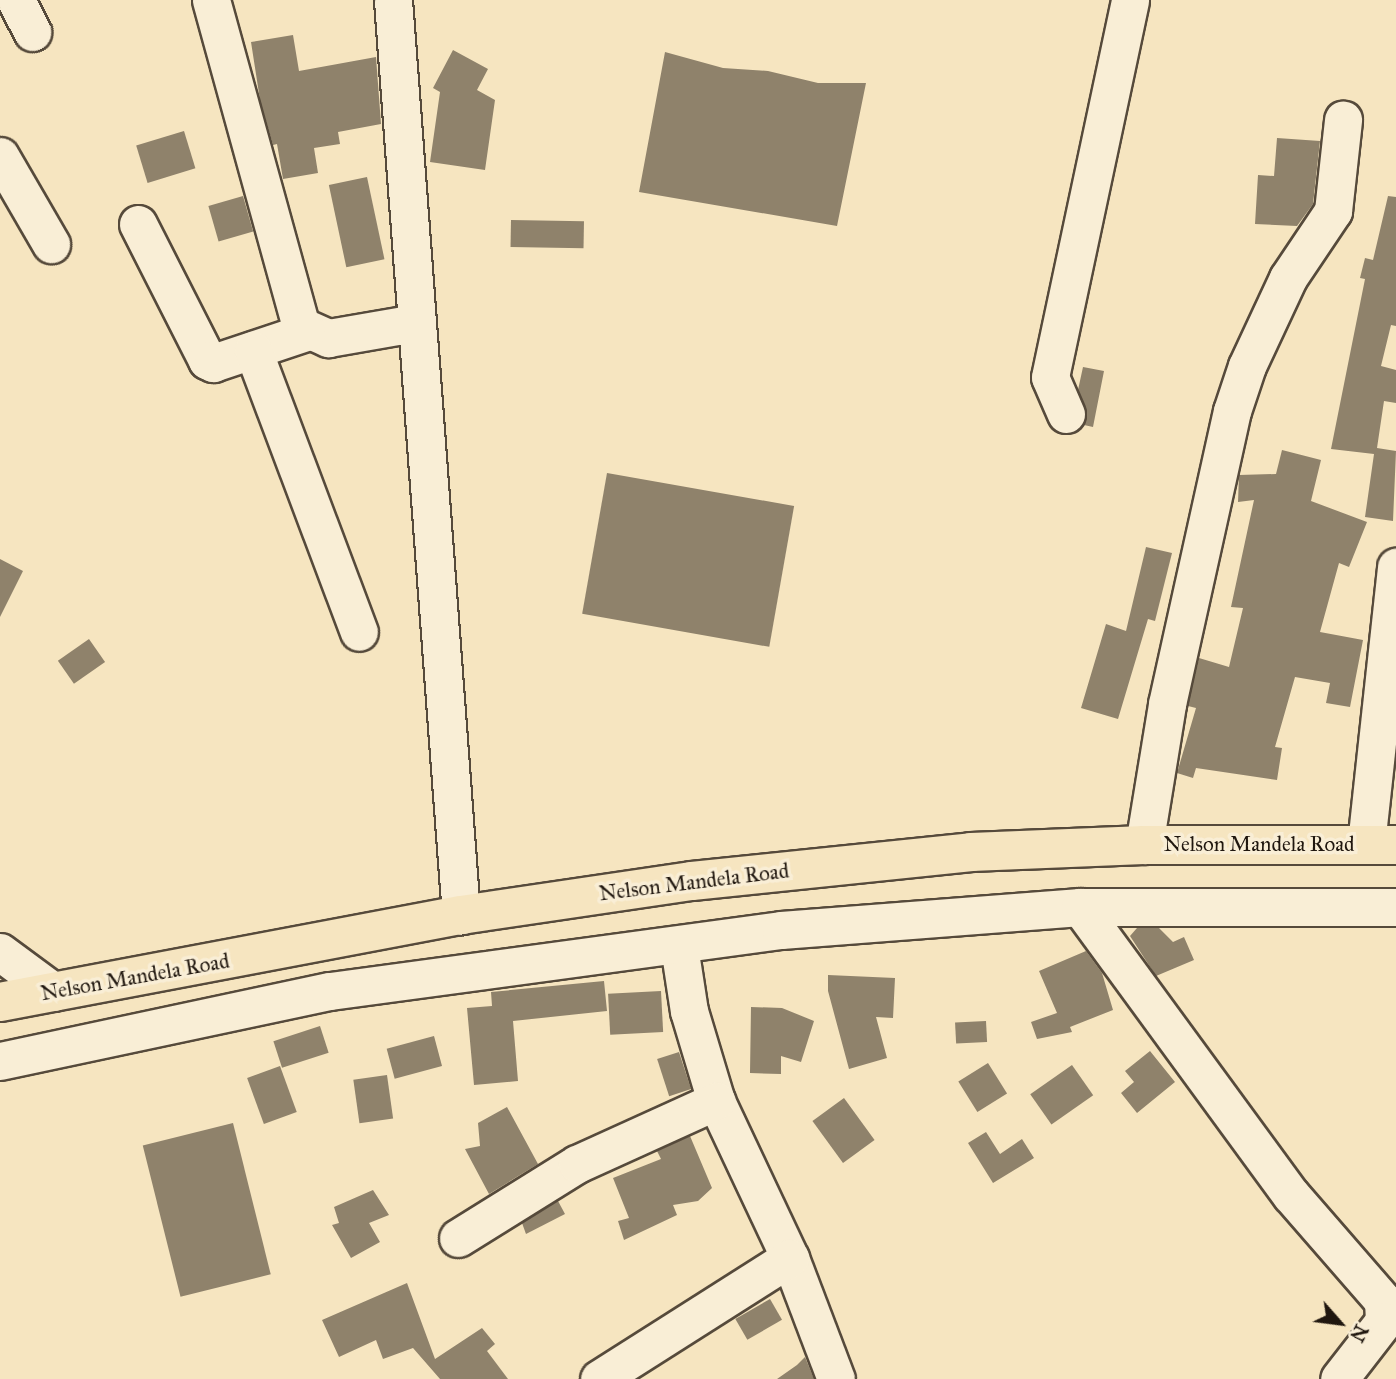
<!DOCTYPE html>
<style>
body{margin:0}
#map{position:relative;width:1396px;height:1379px;overflow:hidden;background:#f6e5c0;font-family:"IM FELL Great Primer",serif}
div>[style]{position:absolute}
.building>*{inset:0;background:#8f826b;transform-origin:0 0}
.roads{filter:drop-shadow(2px 0 #564a3b) drop-shadow(-2px 0 #564a3b) drop-shadow(0 2px #564a3b) drop-shadow(0 -2px #564a3b)}
.minor>*{height:37px;margin:-18.5px;padding:0 18.5px;transform-origin:18.5px;border-radius:18.5px;background:#f9eed6}
.major>*{height:38px;margin:-19px;padding:0 19px;transform-origin:19px;border-radius:19px;background:#f6e5c0}
span{translate:-50% -50%;white-space:nowrap;text-align:center;line-height:1.15;-webkit-text-stroke:7px #f9eed6;paint-order:stroke}
.street-label{font-size:21px;color:#20170f}
.north{position:absolute;left:1305px;top:1288px;width:70px;height:70px;-webkit-text-stroke:5px #f9eed6;paint-order:stroke;rotate:118deg;font-size:19px;font-weight:700;line-height:28px;text-align:center;color:#20170f}
.north::after{content:'';display:block;margin:auto;width:24px;height:32px;background:#20170f;clip-path:polygon(50% 0,100% 100%,50% 72%,0 100%)}
</style>
<div id="map">
<div class="building">
<div style="clip-path:polygon(293px 35px,299px 71px,376px 57px,381px 124px,338px 132px,340px 144px,314px 148px,318px 173px,283px 179px,277px 144px,273px 145px,260px 100px,251px 42px)"></div>
<div style="clip-path:polygon(453px 50px,488px 69px,477px 90px,495px 100px,485px 170px,430px 162px,440px 92px,433px 88px)"></div>
<div style="clip-path:polygon(665px 52px,723px 68px,768px 71px,818px 83px,866px 83px,837px 226px,639px 192px)"></div>
<div style="left:184px;top:131px;width:39px;height:50px;rotate:73deg"></div>
<div style="clip-path:polygon(1277px 138px,1320px 141px,1313px 204px,1297px 226px,1255px 224px,1258px 175px,1274px 176px)"></div>
<div style="left:367px;top:177px;width:84px;height:39px;rotate:78deg"></div>
<div style="left:243px;top:196px;width:37px;height:36px;rotate:74deg"></div>
<div style="clip-path:polygon(1388px 196px,1396px 197px,1396px 326px,1391px 325px,1381px 366px,1396px 370px,1396px 403px,1384px 401px,1377px 448px,1396px 451px,1393px 521px,1365px 517px,1374px 454px,1331px 449px,1365px 279px,1360px 278px,1365px 258px,1373px 260px)"></div>
<div style="left:511px;top:220px;width:73px;height:27px;rotate:1deg"></div>
<div style="clip-path:polygon(1083px 367px,1104px 371px,1093px 427px,1084px 425px,1085px 406px,1078px 390px)"></div>
<div style="clip-path:polygon(1282px 450px,1321px 460px,1311px 501px,1367px 522px,1349px 567px,1339px 563px,1320px 632px,1363px 640px,1350px 707px,1326px 703px,1330px 683px,1295px 677px,1275px 747px,1282px 748px,1277px 780px,1196px 768px,1193px 778px,1177px 773px,1196px 708px,1188px 706px,1199px 658px,1229px 667px,1243px 608px,1231px 607px,1254px 500px,1238px 502px,1239px 475px,1276px 474px)"></div>
<div style="left:607px;top:473px;width:190px;height:143px;rotate:10deg"></div>
<div style="clip-path:polygon(1146px 547px,1172px 553px,1155px 621px,1148px 619px,1118px 719px,1081px 708px,1106px 624px,1126px 631px)"></div>
<div style="clip-path:polygon(0 559px,23px 571px,0 617px)"></div>
<div style="left:89px;top:639px;width:28px;height:38px;rotate:55deg"></div>
<div style="clip-path:polygon(1137px 928px,1159px 928px,1173px 942px,1184px 937px,1194px 960px,1156px 976px,1130px 936px)"></div>
<div style="clip-path:polygon(1086px 951px,1102px 973px,1113px 1010px,1070px 1027px,1072px 1032px,1037px 1039px,1031px 1022px,1057px 1013px,1039px 971px)"></div>
<div style="clip-path:polygon(828px 975px,895px 978px,893px 1018px,876px 1017px,887px 1058px,849px 1069px,828px 991px)"></div>
<div style="clip-path:polygon(604px 981px,607px 1011px,513px 1021px,518px 1081px,474px 1085px,467px 1008px,492px 1006px,491px 992px)"></div>
<div style="left:661px;top:991px;width:41px;height:53px;rotate:87deg"></div>
<div style="clip-path:polygon(751px 1007px,782px 1008px,814px 1021px,801px 1062px,781px 1056px,781px 1074px,750px 1073px)"></div>
<div style="left:986px;top:1021px;width:21px;height:31px;rotate:87deg"></div>
<div style="left:320px;top:1026px;width:28px;height:49px;rotate:72deg"></div>
<div style="left:434px;top:1036px;width:31px;height:49px;rotate:75deg"></div>
<div style="clip-path:polygon(1150px 1051px,1175px 1082px,1137px 1113px,1121px 1093px,1134px 1082px,1125px 1071px)"></div>
<div style="left:679px;top:1052px;width:39px;height:23px;rotate:72deg"></div>
<div style="left:988px;top:1063px;width:36px;height:35px;rotate:58deg"></div>
<div style="left:1072px;top:1065px;width:37px;height:51px;rotate:55deg"></div>
<div style="left:280px;top:1066px;width:49px;height:35px;rotate:70deg"></div>
<div style="left:387px;top:1075px;width:44px;height:34px;rotate:82deg"></div>
<div style="left:844px;top:1098px;width:52px;height:39px;rotate:54deg"></div>
<div style="clip-path:polygon(507px 1107px,538px 1164px,489px 1194px,465px 1149px,480px 1146px,478px 1123px)"></div>
<div style="left:233px;top:1123px;width:156px;height:93px;rotate:76deg"></div>
<div style="clip-path:polygon(986px 1132px,1000px 1154px,1022px 1139px,1034px 1158px,993px 1183px,968px 1143px)"></div>
<div style="clip-path:polygon(690px 1136px,712px 1188px,698px 1201px,673px 1205px,677px 1215px,624px 1240px,618px 1221px,629px 1218px,613px 1178px,661px 1159px,657px 1151px)"></div>
<div style="clip-path:polygon(373px 1190px,389px 1215px,369px 1223px,380px 1242px,351px 1258px,332px 1225px,339px 1223px,334px 1207px)"></div>
<div style="clip-path:polygon(558px 1201px,565px 1214px,526px 1234px,522px 1223px)"></div>
<div style="clip-path:polygon(407px 1283px,435px 1359px,482px 1328px,495px 1344px,487px 1351px,508px 1379px,440px 1379px,413px 1348px,383px 1359px,376px 1340px,339px 1357px,322px 1320px)"></div>
<div style="left:770px;top:1299px;width:24px;height:40px;rotate:60deg"></div>
<div style="clip-path:polygon(805px 1357px,814px 1379px,777px 1379px,797px 1365px)"></div>
</div>
<div class="roads">
<div class="minor">
<div style="left:16px;top:0;width:36px;rotate:63deg"></div>
<div style="left:211px;top:0;width:338px;rotate:74.6deg"></div>
<div style="left:301px;top:326px;width:30px;rotate:24deg"></div>
<div style="left:328px;top:338px;width:88px;rotate:-9.8deg"></div>
<div style="left:393px;top:0;width:918px;rotate:85.75deg"></div>
<div style="left:0;top:156px;width:102px;rotate:59.9deg"></div>
<div style="left:138px;top:224px;width:153px;rotate:63.1deg"></div>
<div style="left:207px;top:360px;width:7px;rotate:27deg"></div>
<div style="left:213px;top:363px;width:98px;rotate:-18.4deg"></div>
<div style="left:253px;top:350px;width:301px;rotate:69.4deg"></div>
<div style="left:1066px;top:414px;width:40px;rotate:-113.4deg"></div>
<div style="left:1050px;top:377px;width:385px;rotate:-78deg"></div>
<div style="left:1366px;top:844px;width:279px;rotate:-83.8deg"></div>
<div style="left:1144px;top:845px;width:143px;rotate:-80.7deg"></div>
<div style="left:1167px;top:704px;width:300px;rotate:-77.5deg"></div>
<div style="left:1232px;top:411px;width:47px;rotate:-71.6deg"></div>
<div style="left:1247px;top:366px;width:97px;rotate:-65deg"></div>
<div style="left:1288px;top:278px;width:81px;rotate:-56.1deg"></div>
<div style="left:1333px;top:211px;width:92px;rotate:-83.7deg"></div>
<div style="left:1080px;top:907px;width:357px;rotate:53.8deg"></div>
<div style="left:1291px;top:1195px;width:140px;rotate:49deg"></div>
<div style="left:1383px;top:1301px;width:20px;rotate:87deg"></div>
<div style="left:1384px;top:1321px;width:73px;rotate:127.8deg"></div>
<div style="left:679px;top:946px;width:66px;rotate:81.3deg"></div>
<div style="left:689px;top:1011px;width:94px;rotate:73.3deg"></div>
<div style="left:716px;top:1101px;width:174px;rotate:64.8deg"></div>
<div style="left:790px;top:1258px;width:129px;rotate:69.2deg"></div>
<div style="left:0;top:952px;width:67px;rotate:36.5deg"></div>
<div style="left:0;top:1061px;width:337px;rotate:-12deg"></div>
<div style="left:330px;top:991px;width:455px;rotate:-7.7deg"></div>
<div style="left:781px;top:930px;width:300px;rotate:-4.4deg"></div>
<div style="left:1080px;top:907px;width:316px"></div>
<div style="left:458px;top:1238px;width:140px;rotate:-31.9deg"></div>
<div style="left:577px;top:1164px;width:153px;rotate:-24.4deg"></div>
<div style="left:599px;top:1379px;width:226px;rotate:-32.4deg"></div>
</div>
<div class="major">
<div style="left:0;top:1002px;width:469px;rotate:-10.7deg"></div>
<div style="left:461px;top:915px;width:233px;rotate:-8.4deg"></div>
<div style="left:692px;top:881px;width:281px;rotate:-5.9deg"></div>
<div style="left:971px;top:852px;width:173px;rotate:-2.3deg"></div>
<div style="left:1144px;top:845px;width:252px"></div>
</div>
</div>
<div class="street-label">
<span style="left:1259px;top:844px">Nelson Mandela Road</span>
<span style="left:694px;top:882px;rotate:-7deg">Nelson Mandela Road</span>
<span style="left:135px;top:977px;rotate:-10deg">Nelson Mandela Road</span>
</div>
<div class="north">N</div>
</div>
